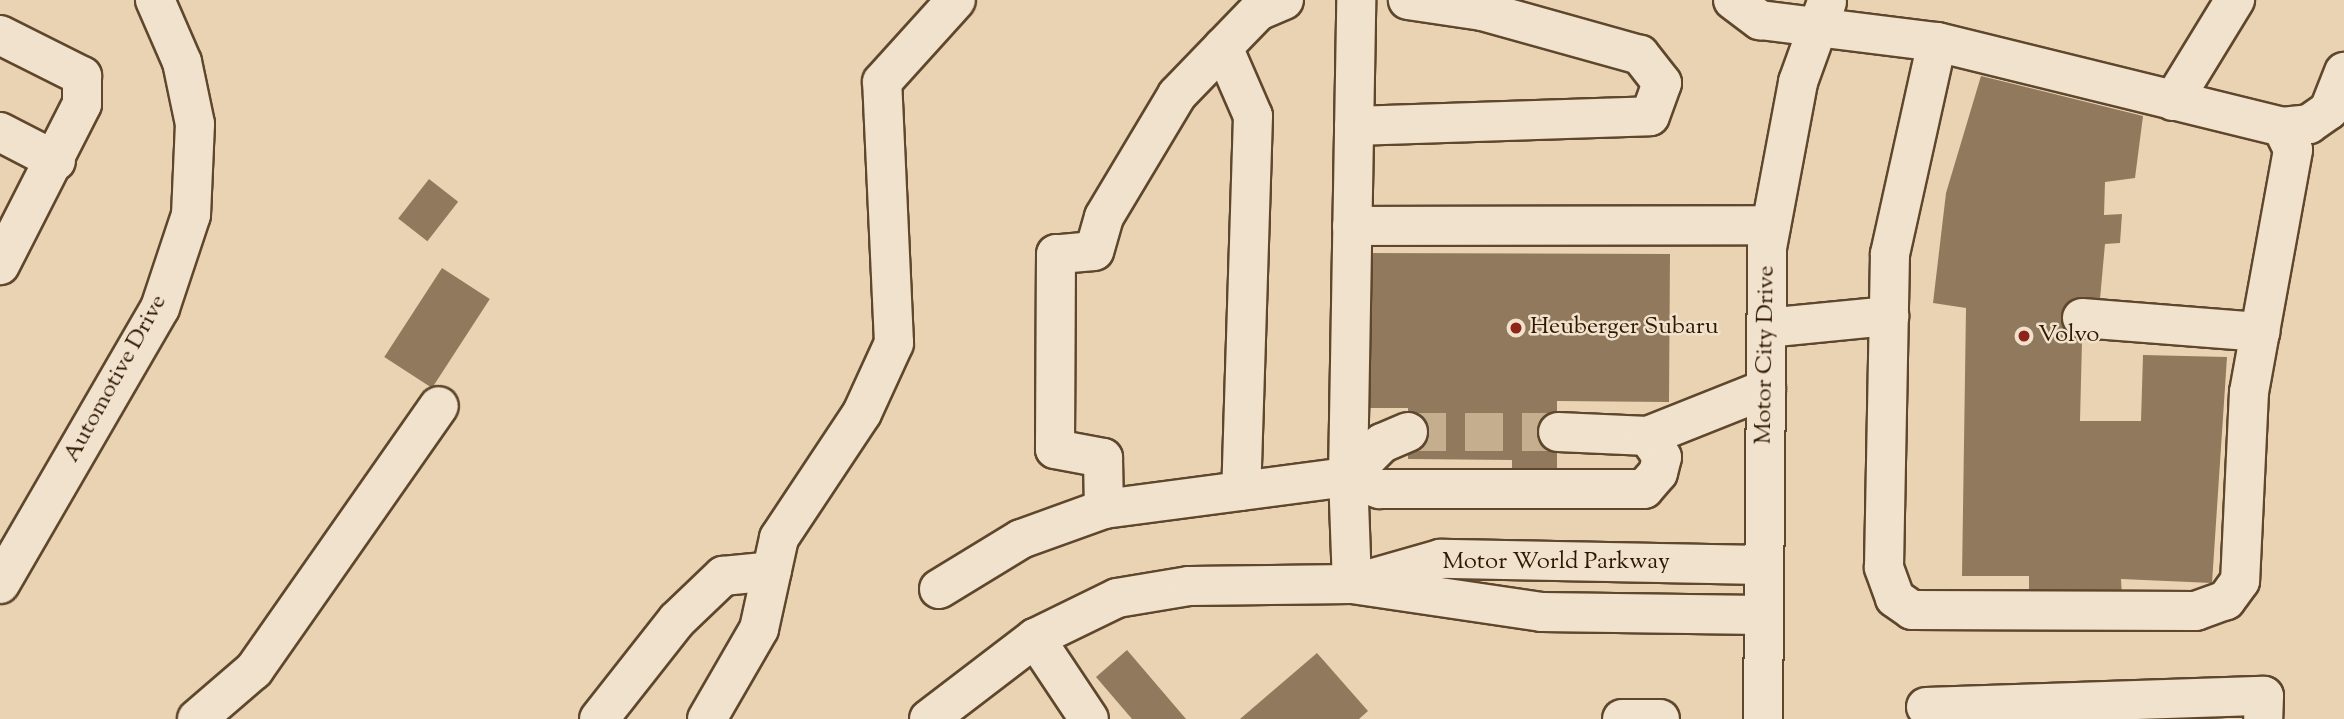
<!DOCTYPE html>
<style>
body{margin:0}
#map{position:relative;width:2344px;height:719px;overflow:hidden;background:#ead3b2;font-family:"Sorts Mill Goudy",serif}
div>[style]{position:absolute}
.building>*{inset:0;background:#91795d;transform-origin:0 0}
.minor-tunnel>*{height:38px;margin-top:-19px;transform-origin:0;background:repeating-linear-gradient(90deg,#c5ae8e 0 38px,transparent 0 57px)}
.roads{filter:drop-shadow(2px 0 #5e472c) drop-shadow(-2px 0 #5e472c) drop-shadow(0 2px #5e472c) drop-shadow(0 -2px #5e472c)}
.minor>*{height:38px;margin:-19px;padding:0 19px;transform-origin:19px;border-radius:19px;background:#f1e2cd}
.dots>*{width:19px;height:19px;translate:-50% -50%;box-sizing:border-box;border:4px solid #f1e2cd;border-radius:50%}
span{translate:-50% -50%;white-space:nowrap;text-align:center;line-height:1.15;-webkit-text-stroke:5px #f1e2cd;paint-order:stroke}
.poi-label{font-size:24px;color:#301800}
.left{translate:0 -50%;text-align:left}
.street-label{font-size:24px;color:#301800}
</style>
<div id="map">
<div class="building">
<div style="clip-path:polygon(1981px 76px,2143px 116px,2135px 178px,2105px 182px,2104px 215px,2122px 214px,2120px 243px,2105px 244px,2100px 299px,2083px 301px,2080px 421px,2141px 421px,2143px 355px,2227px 357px,2212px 583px,2121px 579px,2122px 597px,2029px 595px,2029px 576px,1962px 576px,1966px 308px,1933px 303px,1946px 193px)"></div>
<div style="left:429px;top:179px;width:37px;height:50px;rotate:38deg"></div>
<div style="clip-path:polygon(1363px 253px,1670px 254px,1669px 402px,1557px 401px,1557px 483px,1512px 483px,1512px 460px,1408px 459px,1408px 408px,1363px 408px)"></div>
<div style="left:442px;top:268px;width:57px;height:106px;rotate:33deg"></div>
<div style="clip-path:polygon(1127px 650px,1186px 719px,1132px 719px,1096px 677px)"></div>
<div style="clip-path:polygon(1317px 653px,1368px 711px,1359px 719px,1240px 719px)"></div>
</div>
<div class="minor-tunnel">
<div style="left:1408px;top:432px;width:150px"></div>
</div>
<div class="roads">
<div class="minor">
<div style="left:1284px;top:0;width:28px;rotate:157deg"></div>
<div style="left:1258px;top:11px;width:117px;rotate:134deg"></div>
<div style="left:1177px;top:95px;width:142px;rotate:120.9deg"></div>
<div style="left:1104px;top:217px;width:35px;rotate:106deg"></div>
<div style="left:1094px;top:251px;width:38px;rotate:175deg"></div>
<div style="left:1056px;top:254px;width:195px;rotate:90.3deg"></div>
<div style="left:1055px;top:449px;width:49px;rotate:10.6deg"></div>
<div style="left:1103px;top:458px;width:51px;rotate:88.9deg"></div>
<div style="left:1104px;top:509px;width:246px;rotate:-7.5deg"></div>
<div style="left:1733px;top:0;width:34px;rotate:37deg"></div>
<div style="left:1760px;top:20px;width:178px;rotate:7.1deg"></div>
<div style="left:1937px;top:42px;width:355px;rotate:13.8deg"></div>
<div style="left:2282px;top:127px;width:25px;rotate:64deg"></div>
<div style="left:2293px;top:150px;width:246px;rotate:100.3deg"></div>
<div style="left:2249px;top:392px;width:189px;rotate:92.7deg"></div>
<div style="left:2240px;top:581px;width:24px;rotate:126deg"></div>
<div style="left:2226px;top:600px;width:32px;rotate:160deg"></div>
<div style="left:2196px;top:611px;width:284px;rotate:-179.8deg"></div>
<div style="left:1912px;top:610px;width:21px;rotate:-145deg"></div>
<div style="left:1895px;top:598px;width:33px;rotate:-110deg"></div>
<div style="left:1884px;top:567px;width:313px;rotate:-88.9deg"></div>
<div style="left:1890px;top:254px;width:217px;rotate:-77.5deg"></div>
<div style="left:0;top:35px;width:92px;rotate:26.6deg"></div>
<div style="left:82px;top:76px;width:28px;rotate:90deg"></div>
<div style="left:82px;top:104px;width:181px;rotate:117deg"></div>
<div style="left:1223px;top:47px;width:75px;rotate:66.5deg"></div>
<div style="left:1253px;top:116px;width:375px;rotate:91.8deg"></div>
<div style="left:2173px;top:101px;width:119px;rotate:-58.5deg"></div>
<div style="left:1354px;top:126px;width:296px;rotate:-1.9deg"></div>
<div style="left:1650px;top:116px;width:35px;rotate:-70deg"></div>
<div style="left:1662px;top:83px;width:36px;rotate:-128deg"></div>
<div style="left:1640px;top:55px;width:164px;rotate:-164.4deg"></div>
<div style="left:1482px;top:11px;width:75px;rotate:-171.5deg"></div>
<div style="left:2282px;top:127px;width:27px;rotate:-6deg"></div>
<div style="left:2309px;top:124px;width:24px;rotate:-35deg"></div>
<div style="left:2329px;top:110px;width:41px;rotate:-68.5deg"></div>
<div style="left:0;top:132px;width:63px;rotate:27.4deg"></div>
<div style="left:1352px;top:226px;width:419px;rotate:-0.1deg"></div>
<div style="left:2082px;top:318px;width:179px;rotate:4.5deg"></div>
<div style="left:1766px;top:328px;width:124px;rotate:-5.6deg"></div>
<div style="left:1408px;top:432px;width:28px;rotate:157deg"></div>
<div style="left:1382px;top:443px;width:48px;rotate:135deg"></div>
<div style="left:1348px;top:477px;width:34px;rotate:21deg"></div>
<div style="left:1380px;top:489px;width:264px"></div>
<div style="left:1644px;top:489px;width:21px;rotate:-49deg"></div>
<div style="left:1658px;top:473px;width:16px;rotate:-76deg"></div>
<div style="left:1662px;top:457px;width:25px;rotate:-124deg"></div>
<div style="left:1648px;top:436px;width:90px;rotate:-177.5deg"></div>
<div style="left:1648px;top:436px;width:127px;rotate:-21.7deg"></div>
<div style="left:1762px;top:565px;width:322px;rotate:-178.9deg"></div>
<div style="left:1440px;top:559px;width:91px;rotate:164.1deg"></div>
<div style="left:1352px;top:584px;width:192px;rotate:8.4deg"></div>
<div style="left:1542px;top:612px;width:220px;rotate:0.8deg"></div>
<div style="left:0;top:584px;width:319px;rotate:-59.9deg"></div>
<div style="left:160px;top:308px;width:98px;rotate:-71.6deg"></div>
<div style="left:191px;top:215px;width:91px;rotate:-87.5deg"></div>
<div style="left:195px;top:124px;width:63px;rotate:-101.8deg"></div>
<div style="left:182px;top:62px;width:68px;rotate:-113.5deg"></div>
<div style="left:939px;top:589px;width:96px;rotate:-31.4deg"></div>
<div style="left:1021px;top:539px;width:88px;rotate:-19.9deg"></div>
<div style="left:1035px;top:638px;width:97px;rotate:56.3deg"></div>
<div style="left:1926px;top:707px;width:338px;rotate:-1.9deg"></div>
<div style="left:2264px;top:696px;width:23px;rotate:92deg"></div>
<div style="left:197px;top:719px;width:75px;rotate:-40.7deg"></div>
<div style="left:254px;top:670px;width:322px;rotate:-55deg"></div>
<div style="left:599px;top:719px;width:126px;rotate:-51.8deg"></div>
<div style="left:677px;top:620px;width:64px;rotate:-43.7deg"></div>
<div style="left:723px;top:576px;width:49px;rotate:-5.8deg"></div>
<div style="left:707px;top:719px;width:104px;rotate:-60deg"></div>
<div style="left:759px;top:629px;width:93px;rotate:-77.6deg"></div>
<div style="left:779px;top:538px;width:150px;rotate:-56.4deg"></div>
<div style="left:862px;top:413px;width:77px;rotate:-65.4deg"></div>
<div style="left:894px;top:343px;width:261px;rotate:-92.6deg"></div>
<div style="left:882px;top:82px;width:110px;rotate:-47.9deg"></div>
<div style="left:929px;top:719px;width:133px;rotate:-37.4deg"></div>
<div style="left:1035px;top:638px;width:91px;rotate:-26deg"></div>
<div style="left:1117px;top:598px;width:73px;rotate:-9.5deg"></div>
<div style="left:1189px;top:586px;width:163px;rotate:-0.7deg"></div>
<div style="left:1352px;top:584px;width:107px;rotate:-92.1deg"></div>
<div style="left:1348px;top:477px;width:477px;rotate:-89deg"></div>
<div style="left:1622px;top:719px;width:38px"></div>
<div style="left:1763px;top:719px;width:471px;rotate:-89.5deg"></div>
<div style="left:1767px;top:248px;width:169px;rotate:-79.4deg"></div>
<div style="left:1798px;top:82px;width:85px;rotate:-70.1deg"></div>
</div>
</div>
<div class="dots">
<div style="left:1516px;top:328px;background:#8f2418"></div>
<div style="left:2024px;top:336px;background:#8f2418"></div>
</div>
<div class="poi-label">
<span class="left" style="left:1530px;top:328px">Heuberger Subaru</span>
<span class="left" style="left:2038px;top:336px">Volvo</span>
</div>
<div class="street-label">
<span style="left:1766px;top:355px;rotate:-89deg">Motor City Drive</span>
<span style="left:116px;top:379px;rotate:-61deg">Automotive Drive</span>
<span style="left:1556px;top:563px">Motor World Parkway</span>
</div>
</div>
